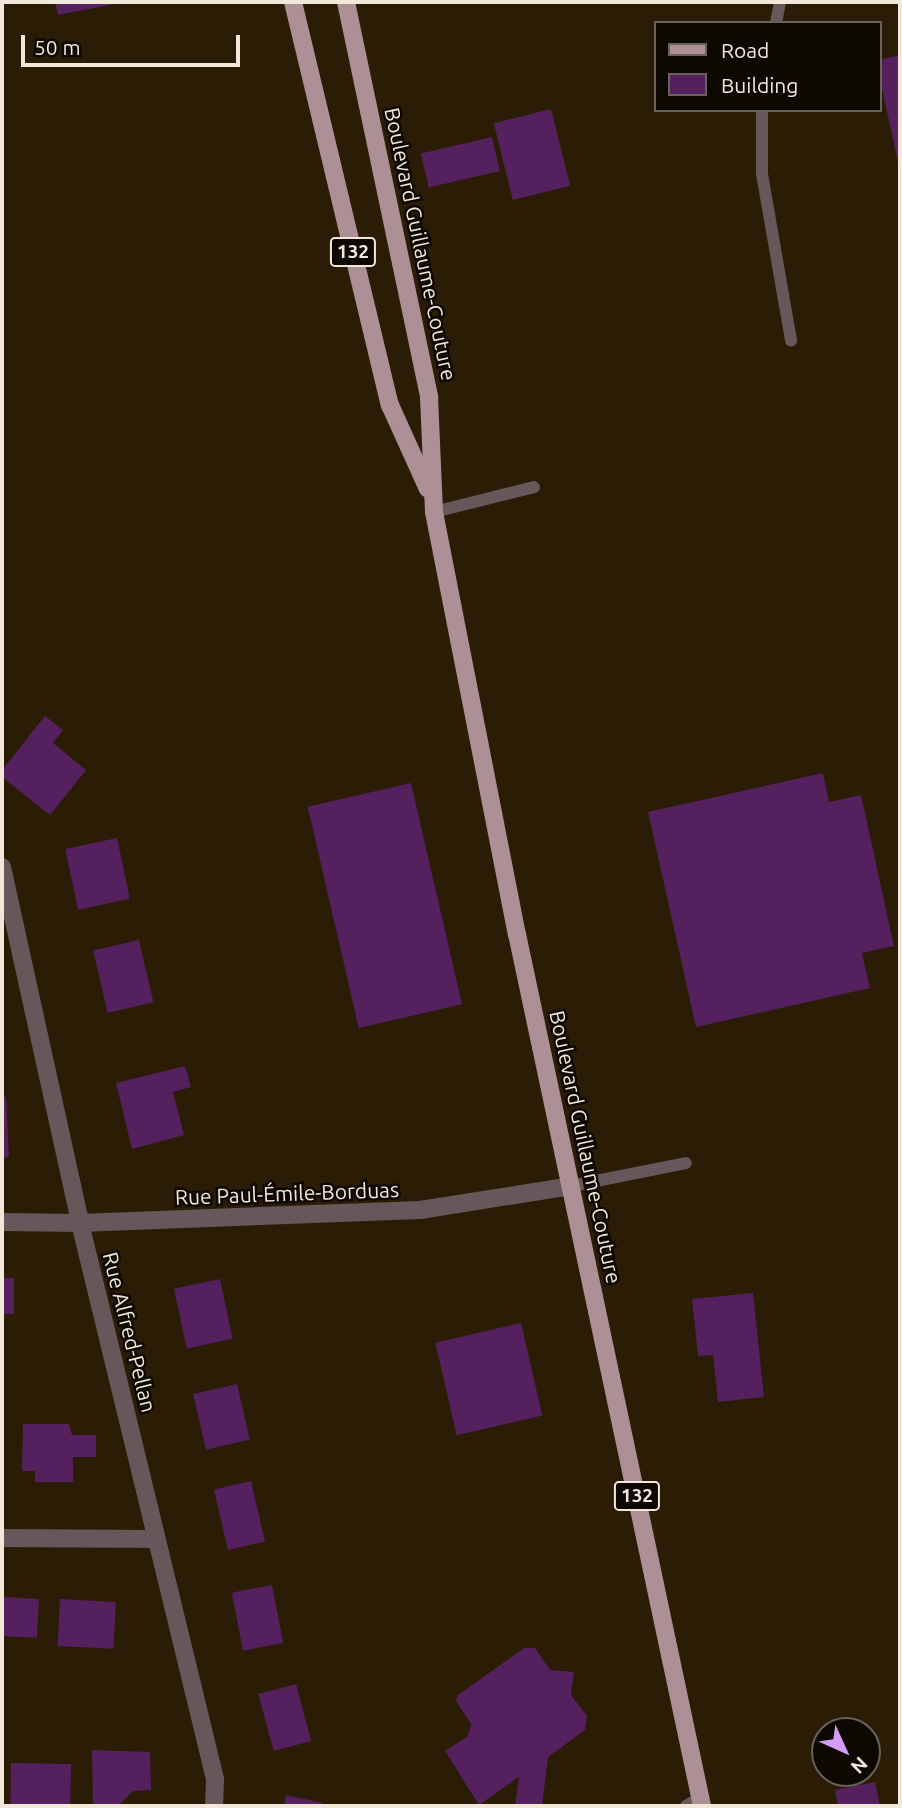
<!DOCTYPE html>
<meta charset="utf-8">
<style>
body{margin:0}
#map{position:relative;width:902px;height:1808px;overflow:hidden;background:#2b1c05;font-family:Ubuntu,sans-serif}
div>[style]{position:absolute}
.building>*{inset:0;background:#54205e;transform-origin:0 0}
.service>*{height:12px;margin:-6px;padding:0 6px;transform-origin:6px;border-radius:6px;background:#66575a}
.minor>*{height:18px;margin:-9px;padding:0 9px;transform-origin:9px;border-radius:9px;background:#66575a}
.primary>*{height:18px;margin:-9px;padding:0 9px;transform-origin:9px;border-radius:9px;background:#ad9095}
span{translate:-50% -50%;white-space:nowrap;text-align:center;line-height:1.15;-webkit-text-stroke:5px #0e0802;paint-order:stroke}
.shield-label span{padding:2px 5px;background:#0e0802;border:2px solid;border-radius:5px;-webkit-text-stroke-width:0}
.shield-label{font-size:19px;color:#f2e8da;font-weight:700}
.street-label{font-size:21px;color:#f2e8da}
.frame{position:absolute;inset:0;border:4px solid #f2e8da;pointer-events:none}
.legend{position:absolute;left:654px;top:21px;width:228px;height:91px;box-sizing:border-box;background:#0e0802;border:2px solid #696258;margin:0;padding:9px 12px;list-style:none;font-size:21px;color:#f2e8da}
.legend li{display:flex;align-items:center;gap:14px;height:35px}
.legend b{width:35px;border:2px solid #696258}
.north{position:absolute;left:811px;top:1717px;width:70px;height:70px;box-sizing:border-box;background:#0e0802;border:2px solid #696258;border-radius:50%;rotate:135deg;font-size:19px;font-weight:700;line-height:28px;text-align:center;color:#f2e8da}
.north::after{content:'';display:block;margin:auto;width:24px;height:32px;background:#d49cfb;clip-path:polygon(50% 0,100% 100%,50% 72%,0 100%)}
.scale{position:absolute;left:21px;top:35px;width:219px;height:32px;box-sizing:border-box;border:4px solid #f2e8da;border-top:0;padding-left:9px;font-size:21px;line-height:24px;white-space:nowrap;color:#f2e8da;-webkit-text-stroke:5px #0e0802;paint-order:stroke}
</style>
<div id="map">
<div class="building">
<div style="clip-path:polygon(55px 2px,120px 2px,120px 3px,58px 15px)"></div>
<div style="clip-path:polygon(900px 55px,900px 167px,899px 167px,879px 75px,879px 60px)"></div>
<div style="left:551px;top:109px;width:79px;height:59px;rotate:76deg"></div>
<div style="left:492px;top:137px;width:35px;height:73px;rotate:77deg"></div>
<div style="clip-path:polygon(45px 716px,63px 730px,53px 743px,86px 770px,50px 815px,2px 777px,2px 770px)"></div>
<div style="clip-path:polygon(823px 773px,829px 802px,861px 795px,894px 946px,862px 953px,870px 988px,696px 1027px,648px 812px)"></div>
<div style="left:411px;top:783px;width:227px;height:106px;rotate:77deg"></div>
<div style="left:117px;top:838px;width:62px;height:53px;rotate:78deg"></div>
<div style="left:139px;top:940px;width:64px;height:47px;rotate:77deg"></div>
<div style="clip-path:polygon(185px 1066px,191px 1087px,173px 1092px,184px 1135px,132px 1149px,116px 1083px)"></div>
<div style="clip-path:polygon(2px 1097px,6px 1097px,9px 1157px,2px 1158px)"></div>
<div style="left:2px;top:1278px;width:12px;height:36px"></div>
<div style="left:220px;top:1279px;width:61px;height:47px;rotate:78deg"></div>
<div style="clip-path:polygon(753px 1293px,764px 1397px,718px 1402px,713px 1355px,698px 1356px,692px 1299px)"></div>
<div style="left:521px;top:1323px;width:95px;height:88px;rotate:77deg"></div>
<div style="left:237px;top:1384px;width:57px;height:45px;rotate:77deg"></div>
<div style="clip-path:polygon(23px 1424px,69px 1424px,72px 1435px,96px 1435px,96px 1457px,73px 1457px,73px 1482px,35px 1482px,35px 1471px,22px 1471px)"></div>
<div style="left:251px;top:1481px;width:62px;height:38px;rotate:77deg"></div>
<div style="left:272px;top:1585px;width:59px;height:41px;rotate:79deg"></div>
<div style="left:3px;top:1597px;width:36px;height:39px;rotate:3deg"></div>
<div style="left:60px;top:1599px;width:56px;height:47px;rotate:3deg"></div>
<div style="clip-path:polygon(524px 1648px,535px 1648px,550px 1670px,574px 1672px,571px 1695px,587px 1716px,585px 1730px,548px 1757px,542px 1806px,515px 1806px,519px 1777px,479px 1805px,445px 1751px,468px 1736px,471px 1724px,456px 1701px,458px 1695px)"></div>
<div style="left:296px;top:1684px;width:59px;height:39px;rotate:75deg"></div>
<div style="clip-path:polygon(92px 1750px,150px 1752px,151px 1790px,133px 1791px,118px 1806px,93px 1806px)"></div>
<div style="left:11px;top:1763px;width:60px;height:43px;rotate:1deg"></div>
<div style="clip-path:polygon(875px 1782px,880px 1806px,838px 1806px,835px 1790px)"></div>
<div style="clip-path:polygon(286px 1795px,323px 1803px,322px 1806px,284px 1806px)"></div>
</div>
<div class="service">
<div style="left:776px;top:23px;width:21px;rotate:-79deg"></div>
<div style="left:762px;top:110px;width:64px;rotate:90deg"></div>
<div style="left:762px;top:174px;width:169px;rotate:80.1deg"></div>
<div style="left:434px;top:512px;width:103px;rotate:-14deg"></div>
<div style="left:571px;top:1186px;width:117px;rotate:-11.3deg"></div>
<div style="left:686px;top:1806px;width:16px;rotate:-30deg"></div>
</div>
<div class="minor">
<div style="left:2px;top:867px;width:364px;rotate:77.6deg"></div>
<div style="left:80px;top:1223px;width:572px;rotate:76.35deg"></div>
<div style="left:215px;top:1779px;width:27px;rotate:92deg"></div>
<div style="left:2px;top:1222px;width:78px;rotate:0.7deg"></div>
<div style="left:80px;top:1223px;width:340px;rotate:-2.2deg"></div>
<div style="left:420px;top:1210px;width:153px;rotate:-9deg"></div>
<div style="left:2px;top:1538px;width:154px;rotate:0.4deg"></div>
</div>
<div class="primary">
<div style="left:293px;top:2px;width:415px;rotate:76.5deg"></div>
<div style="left:390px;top:405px;width:92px;rotate:65.7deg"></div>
<div style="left:346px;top:2px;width:404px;rotate:78.1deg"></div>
<div style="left:429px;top:397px;width:115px;rotate:87.5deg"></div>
<div style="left:434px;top:512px;width:430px;rotate:78.9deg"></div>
<div style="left:517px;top:934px;width:891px;rotate:78.02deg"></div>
</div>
<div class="shield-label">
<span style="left:353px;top:252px">132</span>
<span style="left:637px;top:1496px">132</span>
</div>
<div class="street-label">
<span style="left:421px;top:244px;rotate:78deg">Boulevard Guillaume-Couture</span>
<span style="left:586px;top:1147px;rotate:78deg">Boulevard Guillaume-Couture</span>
<span style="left:287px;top:1193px;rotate:-2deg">Rue Paul-Émile-Borduas</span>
<span style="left:130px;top:1332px;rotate:76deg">Rue Alfred-Pellan</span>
</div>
<div class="frame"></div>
<ul class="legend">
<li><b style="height:9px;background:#ad9095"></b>Road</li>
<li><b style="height:19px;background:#54205e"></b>Building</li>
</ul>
<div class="north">N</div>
<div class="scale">50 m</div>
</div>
